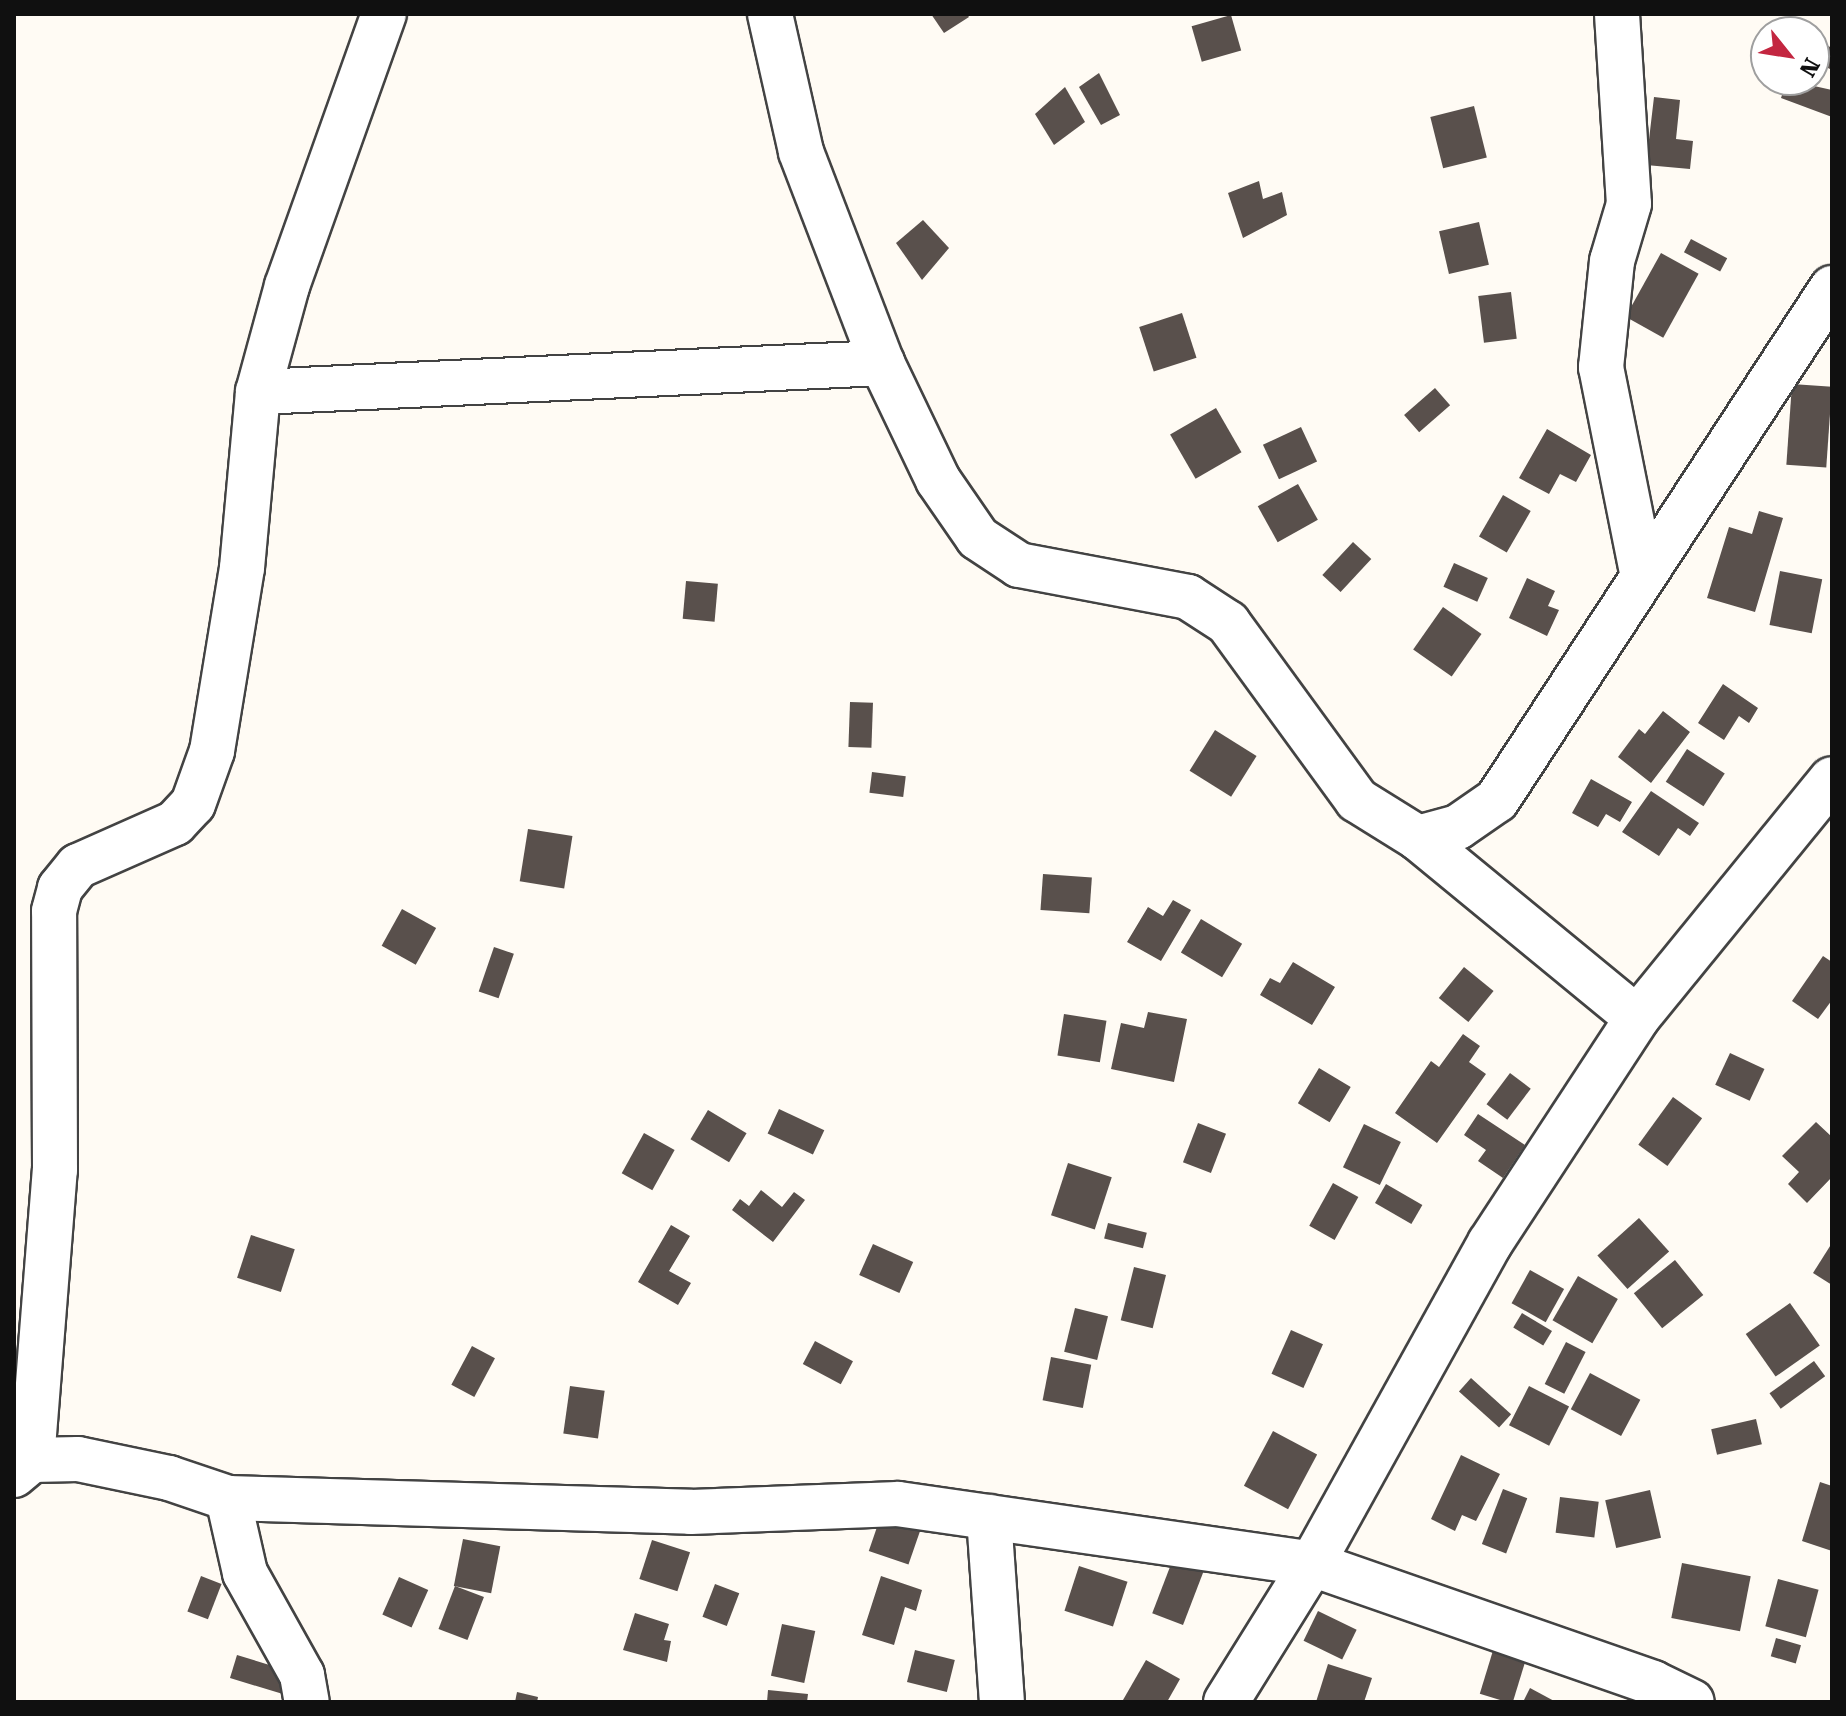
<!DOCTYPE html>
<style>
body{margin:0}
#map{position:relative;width:1846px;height:1716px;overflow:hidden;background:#fffbf4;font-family:"Roboto Serif",serif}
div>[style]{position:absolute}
.building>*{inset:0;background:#59504c;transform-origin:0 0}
.roads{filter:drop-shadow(2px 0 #434343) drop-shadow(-2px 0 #434343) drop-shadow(0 2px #434343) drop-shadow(0 -2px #434343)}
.minor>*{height:44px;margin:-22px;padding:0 22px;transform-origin:22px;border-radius:22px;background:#fff}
span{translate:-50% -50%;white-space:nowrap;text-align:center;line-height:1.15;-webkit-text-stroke:8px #fff;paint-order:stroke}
.frame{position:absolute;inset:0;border:16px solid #101010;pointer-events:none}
.north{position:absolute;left:1750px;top:16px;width:80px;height:80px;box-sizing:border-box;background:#fff;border:2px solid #9f9f9f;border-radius:50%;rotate:120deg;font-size:22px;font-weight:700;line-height:32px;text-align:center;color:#101010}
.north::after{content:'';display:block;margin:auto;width:28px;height:36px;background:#c32640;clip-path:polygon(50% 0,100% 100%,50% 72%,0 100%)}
</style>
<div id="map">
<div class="building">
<div style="clip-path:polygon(931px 14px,967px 14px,969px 17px,944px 33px)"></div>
<div style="left:1231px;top:15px;width:37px;height:41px;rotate:74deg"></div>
<div style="clip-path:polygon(1821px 42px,1832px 48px,1832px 70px,1814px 61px)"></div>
<div style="clip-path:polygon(1099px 73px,1120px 115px,1101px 125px,1079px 87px)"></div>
<div style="clip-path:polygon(1787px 80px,1832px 90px,1832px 117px,1781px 98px)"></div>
<div style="clip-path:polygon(1065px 87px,1085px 122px,1054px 145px,1035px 114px)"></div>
<div style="clip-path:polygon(1654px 97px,1680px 100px,1676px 139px,1693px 141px,1690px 169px,1646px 165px)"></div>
<div style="left:1474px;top:106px;width:53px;height:45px;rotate:76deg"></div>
<div style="clip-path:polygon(1259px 181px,1263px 199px,1282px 192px,1287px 215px,1243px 238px,1228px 193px)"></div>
<div style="clip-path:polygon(923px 220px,949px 248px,922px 280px,896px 243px)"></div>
<div style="left:1479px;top:222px;width:44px;height:41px;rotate:77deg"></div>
<div style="left:1691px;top:239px;width:41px;height:15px;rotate:28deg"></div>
<div style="left:1661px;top:253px;width:43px;height:73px;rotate:29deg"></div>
<div style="left:1511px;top:292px;width:47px;height:33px;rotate:83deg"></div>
<div style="left:1182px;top:313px;width:47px;height:45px;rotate:72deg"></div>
<div style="left:1792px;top:384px;width:40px;height:81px;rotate:4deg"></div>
<div style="left:1435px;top:388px;width:23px;height:41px;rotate:49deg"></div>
<div style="left:1216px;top:408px;width:51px;height:53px;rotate:60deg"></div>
<div style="left:1301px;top:427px;width:38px;height:42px;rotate:65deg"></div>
<div style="clip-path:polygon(1547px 429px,1591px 455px,1576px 482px,1560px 474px,1549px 494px,1519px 478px)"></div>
<div style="left:1298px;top:484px;width:41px;height:46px;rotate:61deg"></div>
<div style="left:1503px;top:495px;width:32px;height:48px;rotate:30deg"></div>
<div style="clip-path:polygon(1759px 511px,1783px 518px,1755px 612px,1707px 598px,1729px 527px,1752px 534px)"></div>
<div style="left:1353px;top:542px;width:25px;height:45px;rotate:43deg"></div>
<div style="left:1454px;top:563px;width:37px;height:26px;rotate:24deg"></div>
<div style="left:1780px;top:571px;width:43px;height:55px;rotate:11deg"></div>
<div style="clip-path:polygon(1527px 578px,1555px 591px,1548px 606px,1559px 610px,1547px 636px,1509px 618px)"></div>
<div style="left:686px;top:581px;width:32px;height:38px;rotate:5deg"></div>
<div style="left:1443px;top:607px;width:47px;height:52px;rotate:35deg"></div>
<div style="clip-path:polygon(1723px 684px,1758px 708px,1749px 723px,1739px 716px,1724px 740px,1698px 723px)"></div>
<div style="left:850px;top:702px;width:23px;height:45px;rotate:2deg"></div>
<div style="clip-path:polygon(1663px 711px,1690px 732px,1651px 783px,1618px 757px,1639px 729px,1645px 734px)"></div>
<div style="left:1215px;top:730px;width:49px;height:48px;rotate:32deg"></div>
<div style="left:1687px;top:749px;width:45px;height:39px;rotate:33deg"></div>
<div style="left:872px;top:772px;width:34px;height:21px;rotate:7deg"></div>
<div style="clip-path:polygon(1591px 779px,1632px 802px,1620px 822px,1606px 814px,1598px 827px,1572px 813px)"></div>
<div style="clip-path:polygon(1651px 791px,1699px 823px,1690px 836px,1678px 828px,1659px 856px,1622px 832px)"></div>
<div style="left:528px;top:829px;width:45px;height:53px;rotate:9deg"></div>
<div style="left:1043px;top:874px;width:49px;height:36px;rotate:4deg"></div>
<div style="clip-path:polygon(1173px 900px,1191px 910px,1161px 961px,1127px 942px,1148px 907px,1163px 916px)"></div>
<div style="left:402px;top:909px;width:39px;height:42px;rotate:29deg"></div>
<div style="left:1201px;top:919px;width:48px;height:39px;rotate:31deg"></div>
<div style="left:494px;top:947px;width:21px;height:47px;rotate:19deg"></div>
<div style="clip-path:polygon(1823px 956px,1832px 962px,1832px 1000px,1818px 1019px,1792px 1001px)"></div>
<div style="clip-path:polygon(1293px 962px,1335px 987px,1312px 1025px,1260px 995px,1270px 978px,1280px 983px)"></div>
<div style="left:1464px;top:967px;width:38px;height:40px;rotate:39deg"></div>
<div style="clip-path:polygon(1148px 1012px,1187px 1019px,1174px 1082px,1111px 1069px,1121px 1023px,1144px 1028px)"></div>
<div style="left:1064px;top:1014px;width:43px;height:42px;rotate:9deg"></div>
<div style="clip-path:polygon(1463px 1034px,1480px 1046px,1469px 1062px,1486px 1074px,1437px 1143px,1395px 1113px,1431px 1061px,1439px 1067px)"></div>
<div style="left:1730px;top:1053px;width:38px;height:35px;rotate:25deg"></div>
<div style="left:1319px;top:1068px;width:37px;height:41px;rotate:31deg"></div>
<div style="left:1510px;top:1073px;width:26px;height:39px;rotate:37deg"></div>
<div style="left:1673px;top:1097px;width:36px;height:59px;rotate:36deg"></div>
<div style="left:779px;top:1109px;width:50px;height:27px;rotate:25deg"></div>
<div style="left:708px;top:1110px;width:45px;height:34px;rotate:31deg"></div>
<div style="clip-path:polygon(1478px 1114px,1525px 1145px,1503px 1178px,1478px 1161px,1486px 1150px,1464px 1135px)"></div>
<div style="clip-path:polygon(1816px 1122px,1832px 1137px,1832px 1177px,1807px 1203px,1788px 1184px,1799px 1172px,1782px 1156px)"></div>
<div style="left:1198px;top:1123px;width:30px;height:42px;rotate:21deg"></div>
<div style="left:1364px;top:1124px;width:41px;height:48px;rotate:26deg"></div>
<div style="left:644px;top:1133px;width:35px;height:46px;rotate:29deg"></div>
<div style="left:1068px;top:1163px;width:46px;height:55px;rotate:18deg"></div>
<div style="left:1333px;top:1183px;width:29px;height:49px;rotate:29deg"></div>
<div style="left:1386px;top:1184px;width:42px;height:22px;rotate:30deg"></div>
<div style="clip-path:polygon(761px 1190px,782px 1207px,794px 1192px,805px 1200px,773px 1242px,732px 1210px,740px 1199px,749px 1206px)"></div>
<div style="left:1639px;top:1218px;width:45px;height:56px;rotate:48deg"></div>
<div style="left:1108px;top:1223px;width:40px;height:16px;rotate:14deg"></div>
<div style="clip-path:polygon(671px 1225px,690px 1236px,669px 1271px,691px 1283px,678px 1305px,638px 1282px)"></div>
<div style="left:251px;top:1235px;width:46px;height:45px;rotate:18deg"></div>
<div style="clip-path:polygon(1832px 1243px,1832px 1285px,1813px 1273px)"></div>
<div style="left:873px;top:1244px;width:44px;height:34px;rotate:24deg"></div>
<div style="left:1675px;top:1260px;width:45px;height:53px;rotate:51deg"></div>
<div style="left:1134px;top:1267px;width:33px;height:55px;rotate:14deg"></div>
<div style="left:1530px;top:1270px;width:39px;height:38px;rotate:29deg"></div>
<div style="left:1578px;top:1276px;width:46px;height:51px;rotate:30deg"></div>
<div style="left:1790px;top:1303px;width:52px;height:54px;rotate:55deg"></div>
<div style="left:1075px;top:1308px;width:34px;height:45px;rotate:14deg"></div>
<div style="left:1522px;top:1313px;width:35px;height:17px;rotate:31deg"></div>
<div style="left:1291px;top:1330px;width:35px;height:48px;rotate:24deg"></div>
<div style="left:815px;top:1341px;width:43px;height:26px;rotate:28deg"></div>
<div style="left:1566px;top:1342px;width:22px;height:47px;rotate:27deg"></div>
<div style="left:472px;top:1346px;width:26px;height:44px;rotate:28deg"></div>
<div style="left:1051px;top:1357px;width:41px;height:44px;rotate:11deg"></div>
<div style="left:1814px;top:1361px;width:19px;height:55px;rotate:54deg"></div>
<div style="left:1590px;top:1373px;width:57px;height:41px;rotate:28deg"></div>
<div style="left:1471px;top:1378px;width:54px;height:18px;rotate:42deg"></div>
<div style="left:570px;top:1386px;width:35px;height:48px;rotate:8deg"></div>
<div style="left:1529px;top:1386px;width:45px;height:44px;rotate:27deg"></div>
<div style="left:1756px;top:1419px;width:26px;height:46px;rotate:77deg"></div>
<div style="left:1273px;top:1431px;width:50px;height:62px;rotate:28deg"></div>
<div style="clip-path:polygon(1461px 1455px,1500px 1474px,1476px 1521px,1462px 1515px,1455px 1531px,1431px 1519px)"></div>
<div style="clip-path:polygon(1820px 1482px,1832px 1486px,1832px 1551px,1802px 1541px)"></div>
<div style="left:1503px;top:1489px;width:26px;height:59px;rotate:21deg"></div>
<div style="left:1650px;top:1490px;width:49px;height:46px;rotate:77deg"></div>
<div style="left:1560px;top:1497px;width:39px;height:36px;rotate:7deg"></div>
<div style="left:887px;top:1498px;width:42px;height:56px;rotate:19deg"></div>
<div style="left:463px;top:1539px;width:38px;height:48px;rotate:11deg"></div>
<div style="left:652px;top:1540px;width:40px;height:41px;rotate:18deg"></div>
<div style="left:1173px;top:1559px;width:33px;height:58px;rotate:21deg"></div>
<div style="left:1682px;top:1563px;width:70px;height:56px;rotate:11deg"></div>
<div style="left:1079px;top:1566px;width:51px;height:47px;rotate:18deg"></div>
<div style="left:201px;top:1576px;width:22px;height:38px;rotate:21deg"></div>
<div style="clip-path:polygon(881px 1576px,922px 1590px,916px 1611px,905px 1607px,894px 1645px,862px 1635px)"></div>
<div style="left:399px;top:1577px;width:32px;height:41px;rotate:24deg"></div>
<div style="left:1778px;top:1579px;width:42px;height:49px;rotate:15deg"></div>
<div style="left:715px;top:1584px;width:26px;height:35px;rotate:21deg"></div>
<div style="left:455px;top:1586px;width:31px;height:46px;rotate:21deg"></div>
<div style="left:1318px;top:1611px;width:43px;height:33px;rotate:26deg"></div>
<div style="clip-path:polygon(635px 1613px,669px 1624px,664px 1640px,671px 1641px,667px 1662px,623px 1650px)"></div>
<div style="left:782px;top:1624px;width:34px;height:53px;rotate:12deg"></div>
<div style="left:1776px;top:1638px;width:26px;height:19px;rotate:16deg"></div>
<div style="left:1495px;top:1644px;width:34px;height:52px;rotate:17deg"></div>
<div style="left:915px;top:1650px;width:41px;height:33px;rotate:14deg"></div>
<div style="left:237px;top:1655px;width:57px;height:24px;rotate:17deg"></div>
<div style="clip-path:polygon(1146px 1660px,1180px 1679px,1167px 1702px,1123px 1700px)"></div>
<div style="clip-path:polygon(1328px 1664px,1372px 1678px,1364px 1702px,1316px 1702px)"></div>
<div style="clip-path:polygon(1530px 1688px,1556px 1702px,1523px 1702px)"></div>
<div style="clip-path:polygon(768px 1690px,808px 1694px,807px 1702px,767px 1702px)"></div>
<div style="clip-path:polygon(517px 1692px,538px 1697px,537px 1702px,515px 1702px)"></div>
</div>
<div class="roads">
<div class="minor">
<div style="left:770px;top:14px;width:141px;rotate:77.3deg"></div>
<div style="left:801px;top:152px;width:226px;rotate:69deg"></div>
<div style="left:882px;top:363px;width:130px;rotate:64.4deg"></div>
<div style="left:938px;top:480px;width:70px;rotate:55.4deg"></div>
<div style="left:978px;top:538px;width:49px;rotate:33.4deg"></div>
<div style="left:1019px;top:565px;width:172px;rotate:10.7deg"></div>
<div style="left:1188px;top:597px;width:48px;rotate:33deg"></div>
<div style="left:1228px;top:623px;width:219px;rotate:53.9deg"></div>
<div style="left:1357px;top:800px;width:72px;rotate:31.9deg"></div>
<div style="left:1418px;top:838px;width:283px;rotate:39.4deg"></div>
<div style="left:1617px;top:14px;width:190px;rotate:86.4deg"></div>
<div style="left:1629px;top:204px;width:59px;rotate:106.6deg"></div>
<div style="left:1612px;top:261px;width:107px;rotate:95.9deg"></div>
<div style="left:1601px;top:367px;width:210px;rotate:78.7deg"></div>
<div style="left:258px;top:392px;width:625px;rotate:-2.66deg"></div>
<div style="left:1418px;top:838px;width:41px;rotate:-15.4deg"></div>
<div style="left:1458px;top:827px;width:47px;rotate:-34.7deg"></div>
<div style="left:1497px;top:800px;width:612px;rotate:-56.8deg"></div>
<div style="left:32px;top:1460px;width:291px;rotate:-85.5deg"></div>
<div style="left:55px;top:1170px;width:259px;rotate:-90.2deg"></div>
<div style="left:54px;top:911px;width:24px;rotate:-75deg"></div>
<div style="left:60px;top:888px;width:28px;rotate:-51deg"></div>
<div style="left:78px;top:866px;width:106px;rotate:-23.9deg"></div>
<div style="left:175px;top:823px;width:26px;rotate:-47deg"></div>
<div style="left:193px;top:804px;width:56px;rotate:-70.3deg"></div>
<div style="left:212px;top:751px;width:185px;rotate:-80.7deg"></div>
<div style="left:242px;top:568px;width:177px;rotate:-84.8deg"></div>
<div style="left:258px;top:392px;width:110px;rotate:-74.7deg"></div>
<div style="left:287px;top:286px;width:289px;rotate:-70.4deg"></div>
<div style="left:14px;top:1475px;width:23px;rotate:-40deg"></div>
<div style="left:32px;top:1460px;width:46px;rotate:-1.2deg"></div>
<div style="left:78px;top:1459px;width:93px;rotate:11.8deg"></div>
<div style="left:169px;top:1478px;width:62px;rotate:18.7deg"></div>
<div style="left:228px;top:1498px;width:463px;rotate:1.7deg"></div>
<div style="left:691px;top:1512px;width:207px;rotate:-2.2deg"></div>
<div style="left:898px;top:1504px;width:418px;rotate:8.2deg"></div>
<div style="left:1312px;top:1564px;width:361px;rotate:19.2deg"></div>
<div style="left:1653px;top:1683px;width:43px;rotate:26deg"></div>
<div style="left:228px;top:1498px;width:77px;rotate:77.2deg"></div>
<div style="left:245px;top:1573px;width:117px;rotate:60.8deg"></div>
<div style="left:302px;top:1675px;width:27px;rotate:80deg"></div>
<div style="left:989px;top:1517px;width:185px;rotate:86deg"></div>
<div style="left:1226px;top:1702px;width:163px;rotate:-58.1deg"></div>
<div style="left:1312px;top:1564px;width:367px;rotate:-61deg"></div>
<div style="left:1490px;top:1243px;width:269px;rotate:-56.8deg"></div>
<div style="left:1637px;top:1018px;width:308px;rotate:-50.8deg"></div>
</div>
</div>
<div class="frame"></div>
<div class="north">N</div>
</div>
